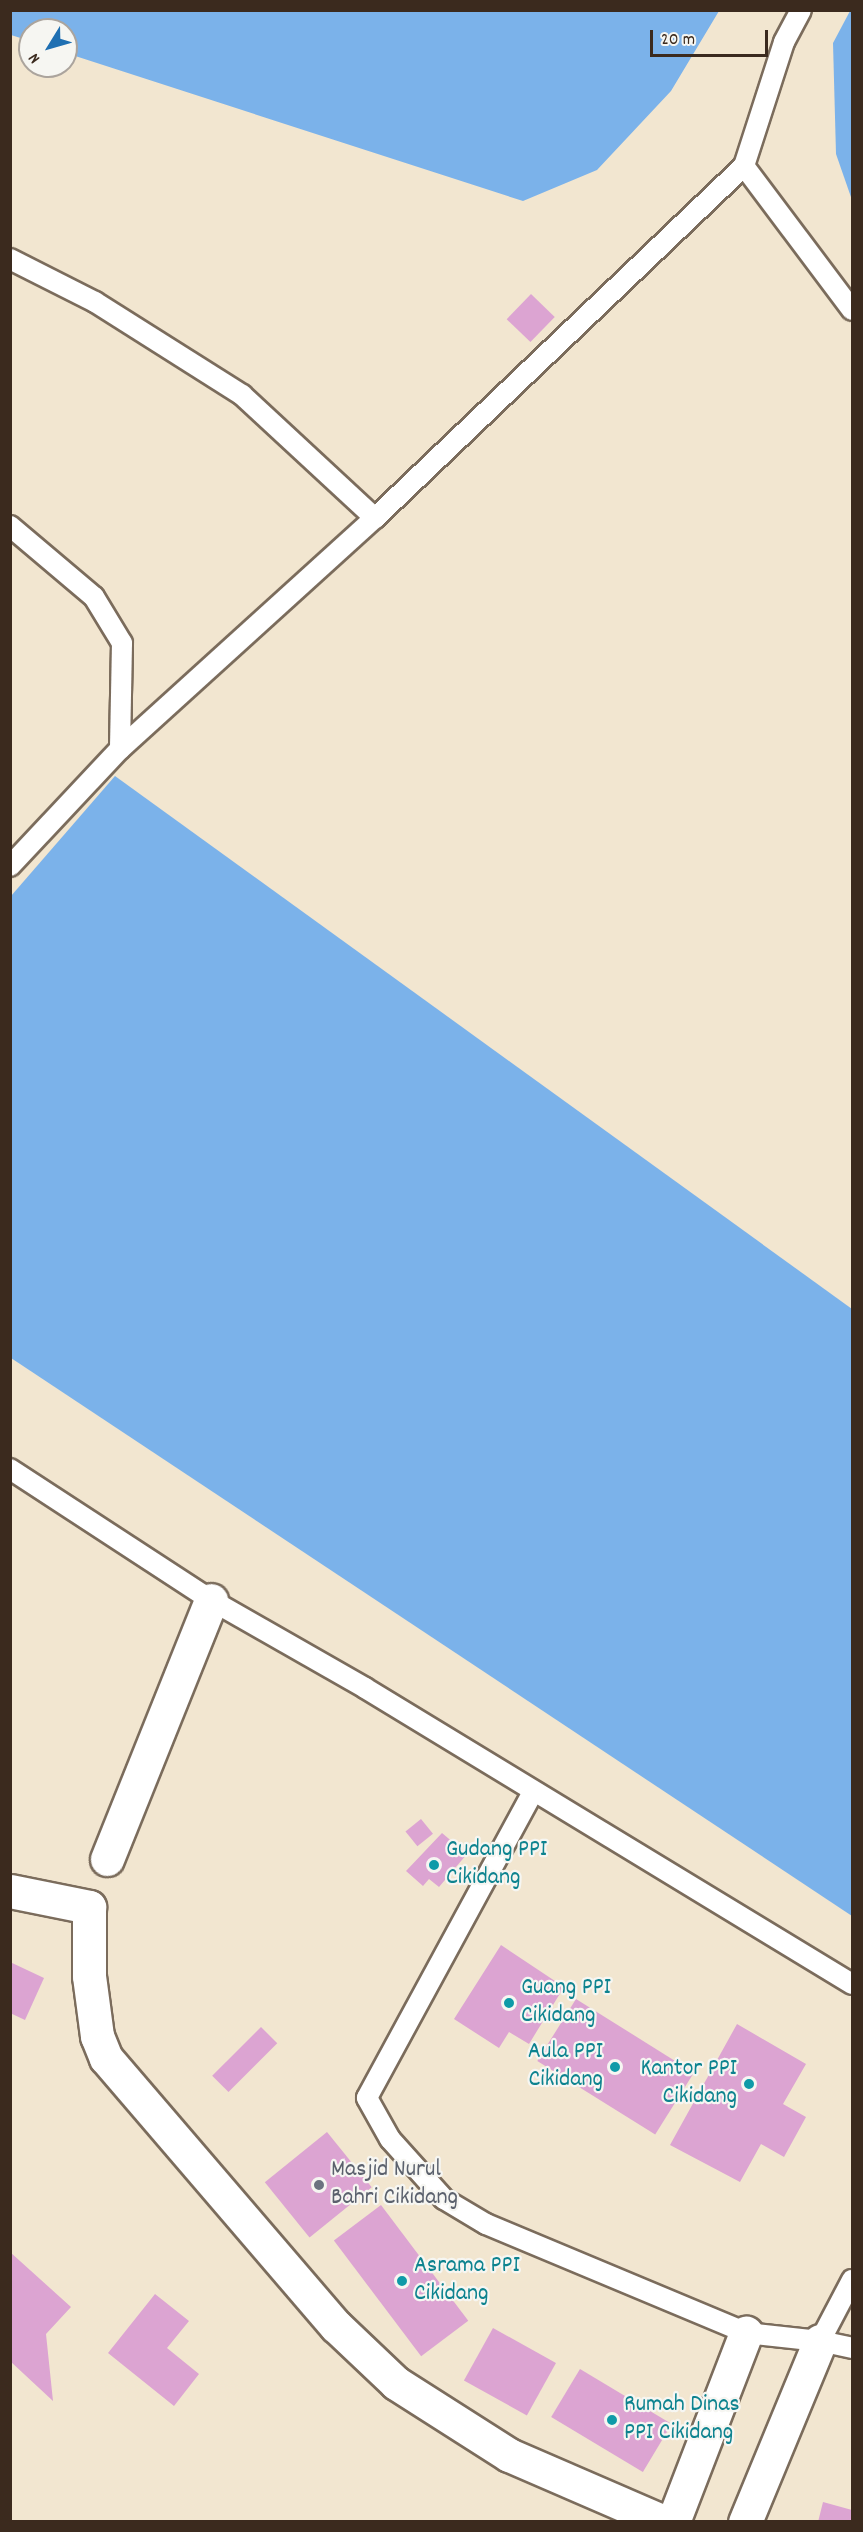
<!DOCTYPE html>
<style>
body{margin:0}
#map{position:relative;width:863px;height:2532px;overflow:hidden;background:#f2e6d0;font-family:Dekko,sans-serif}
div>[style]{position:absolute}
.water>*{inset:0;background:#7bb2ea}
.building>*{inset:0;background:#dca4d2;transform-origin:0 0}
.roads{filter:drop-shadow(2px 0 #7b6c5c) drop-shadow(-2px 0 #7b6c5c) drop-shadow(0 2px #7b6c5c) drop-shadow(0 -2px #7b6c5c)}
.service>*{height:20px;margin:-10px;padding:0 10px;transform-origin:10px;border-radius:10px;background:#fff}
.minor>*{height:33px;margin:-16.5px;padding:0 16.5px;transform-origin:16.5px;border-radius:16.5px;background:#fff}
.dots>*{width:16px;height:16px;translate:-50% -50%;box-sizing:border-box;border:3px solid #f6f6f2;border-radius:50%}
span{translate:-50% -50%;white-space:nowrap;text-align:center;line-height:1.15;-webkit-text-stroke:4.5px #f6f6f2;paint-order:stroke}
.culture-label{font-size:24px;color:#0d838f}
.left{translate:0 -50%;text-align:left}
.right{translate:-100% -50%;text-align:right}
.worship-label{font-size:24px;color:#5b616d}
.frame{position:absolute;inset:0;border:12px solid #3b2a1e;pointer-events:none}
.north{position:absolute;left:18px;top:18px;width:60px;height:60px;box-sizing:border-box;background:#f6f6f2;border:2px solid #aba49d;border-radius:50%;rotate:233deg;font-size:16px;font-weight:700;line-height:24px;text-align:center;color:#3b2a1e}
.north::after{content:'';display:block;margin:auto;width:21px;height:27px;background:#1f6fb2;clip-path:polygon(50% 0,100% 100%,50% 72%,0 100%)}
.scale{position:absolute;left:650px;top:30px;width:118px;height:27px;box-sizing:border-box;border:3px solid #3b2a1e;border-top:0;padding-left:8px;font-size:18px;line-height:21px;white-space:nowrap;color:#3b2a1e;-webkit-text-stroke:4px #f6f6f2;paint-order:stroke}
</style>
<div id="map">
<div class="water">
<div style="clip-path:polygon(11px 10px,719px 10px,719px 11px,671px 91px,597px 170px,523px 201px,66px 53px,66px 30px,30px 30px,30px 41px,11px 35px)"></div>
<div style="clip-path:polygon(850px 11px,852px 11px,852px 200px,836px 154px,833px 43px)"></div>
<div style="clip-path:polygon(115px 776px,852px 1309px,852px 1916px,11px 1358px,11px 896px)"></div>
</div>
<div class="building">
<div style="left:531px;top:294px;width:33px;height:35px;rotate:44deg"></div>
<div style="left:421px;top:1819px;width:19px;height:20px;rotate:51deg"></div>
<div style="clip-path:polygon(442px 1833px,467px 1854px,439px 1887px,429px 1879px,423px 1886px,406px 1871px)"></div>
<div style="clip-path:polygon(501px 1945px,564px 1987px,529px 2044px,509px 2032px,499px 2048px,454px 2019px)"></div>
<div style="clip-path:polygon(10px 1962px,44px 1978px,25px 2020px,10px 2013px)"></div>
<div style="left:576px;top:1999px;width:139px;height:73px;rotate:32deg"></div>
<div style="clip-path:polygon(737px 2024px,806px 2064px,783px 2104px,806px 2117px,784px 2157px,761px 2144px,740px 2182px,670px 2145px)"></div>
<div style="left:261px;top:2027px;width:23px;height:69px;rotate:45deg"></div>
<div style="left:327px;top:2132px;width:71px;height:80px;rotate:51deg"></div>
<div style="left:381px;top:2205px;width:145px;height:59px;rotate:53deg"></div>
<div style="clip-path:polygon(10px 2252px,71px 2307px,46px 2334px,53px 2401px,10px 2361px)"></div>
<div style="clip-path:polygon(155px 2294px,189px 2321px,167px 2348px,199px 2374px,174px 2406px,108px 2353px)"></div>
<div style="left:493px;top:2328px;width:72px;height:60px;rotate:29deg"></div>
<div style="left:580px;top:2369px;width:107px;height:56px;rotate:31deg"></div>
<div style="clip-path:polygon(823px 2502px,852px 2510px,852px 2522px,818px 2522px)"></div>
</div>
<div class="roads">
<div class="service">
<div style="left:744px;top:166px;width:180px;rotate:53.1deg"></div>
<div style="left:10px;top:259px;width:95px;rotate:26.8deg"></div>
<div style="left:95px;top:302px;width:174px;rotate:32.3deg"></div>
<div style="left:242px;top:395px;width:181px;rotate:42.8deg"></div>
<div style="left:10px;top:526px;width:110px;rotate:40.2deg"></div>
<div style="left:94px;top:597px;width:54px;rotate:58.7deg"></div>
<div style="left:122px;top:643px;width:106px;rotate:91.1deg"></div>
<div style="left:10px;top:866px;width:161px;rotate:-46.8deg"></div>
<div style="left:120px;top:749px;width:344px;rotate:-42.2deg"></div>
<div style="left:375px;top:518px;width:510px;rotate:-43.65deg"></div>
<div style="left:744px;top:166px;width:130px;rotate:-72.1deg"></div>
<div style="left:784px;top:42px;width:36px;rotate:-62deg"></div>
<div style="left:10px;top:1469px;width:240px;rotate:33.1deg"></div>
<div style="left:211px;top:1600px;width:177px;rotate:29.7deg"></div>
<div style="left:365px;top:1688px;width:570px;rotate:31.29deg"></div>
<div style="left:533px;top:1792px;width:348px;rotate:118.5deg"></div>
<div style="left:367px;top:2098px;width:47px;rotate:60.7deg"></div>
<div style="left:390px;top:2139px;width:81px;rotate:48deg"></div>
<div style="left:444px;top:2199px;width:49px;rotate:30.8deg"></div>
<div style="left:486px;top:2224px;width:282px;rotate:22.7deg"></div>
<div style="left:746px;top:2333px;width:74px;rotate:6.2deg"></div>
<div style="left:820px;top:2341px;width:69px;rotate:-62.3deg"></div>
<div style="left:820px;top:2341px;width:33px;rotate:12deg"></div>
</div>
<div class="minor">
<div style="left:107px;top:1859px;width:279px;rotate:-68.1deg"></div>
<div style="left:10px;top:1891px;width:81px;rotate:11.4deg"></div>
<div style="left:89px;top:1907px;width:69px;rotate:90deg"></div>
<div style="left:89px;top:1976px;width:61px;rotate:82.4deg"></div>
<div style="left:97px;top:2036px;width:24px;rotate:68deg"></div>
<div style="left:106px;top:2058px;width:353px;rotate:49.4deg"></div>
<div style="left:336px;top:2326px;width:83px;rotate:43.5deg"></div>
<div style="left:396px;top:2383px;width:134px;rotate:32.5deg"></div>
<div style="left:509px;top:2455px;width:169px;rotate:23.4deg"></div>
<div style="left:673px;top:2522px;width:203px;rotate:-68.9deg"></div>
<div style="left:745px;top:2522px;width:196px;rotate:-67.5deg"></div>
</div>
</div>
<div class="dots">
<div style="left:434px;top:1865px;background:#0f9aa8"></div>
<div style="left:509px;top:2003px;background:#0f9aa8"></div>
<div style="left:615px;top:2067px;background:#0f9aa8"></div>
<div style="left:749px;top:2084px;background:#0f9aa8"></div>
<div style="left:319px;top:2185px;background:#6b7280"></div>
<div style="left:402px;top:2281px;background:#0f9aa8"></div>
<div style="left:612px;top:2420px;background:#0f9aa8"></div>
</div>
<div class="culture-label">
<span class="left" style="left:446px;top:1865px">Gudang PPI<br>Cikidang</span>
<span class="left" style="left:521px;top:2003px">Guang PPI<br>Cikidang</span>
<span class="right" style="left:603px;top:2067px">Aula PPI<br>Cikidang</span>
<span class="right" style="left:737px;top:2084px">Kantor PPI<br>Cikidang</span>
<span class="left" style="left:414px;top:2281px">Asrama PPI<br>Cikidang</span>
<span class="left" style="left:624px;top:2420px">Rumah Dinas<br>PPI Cikidang</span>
</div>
<div class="worship-label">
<span class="left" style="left:331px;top:2185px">Masjid Nurul<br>Bahri Cikidang</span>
</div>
<div class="frame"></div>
<div class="north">N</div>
<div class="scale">20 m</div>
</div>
